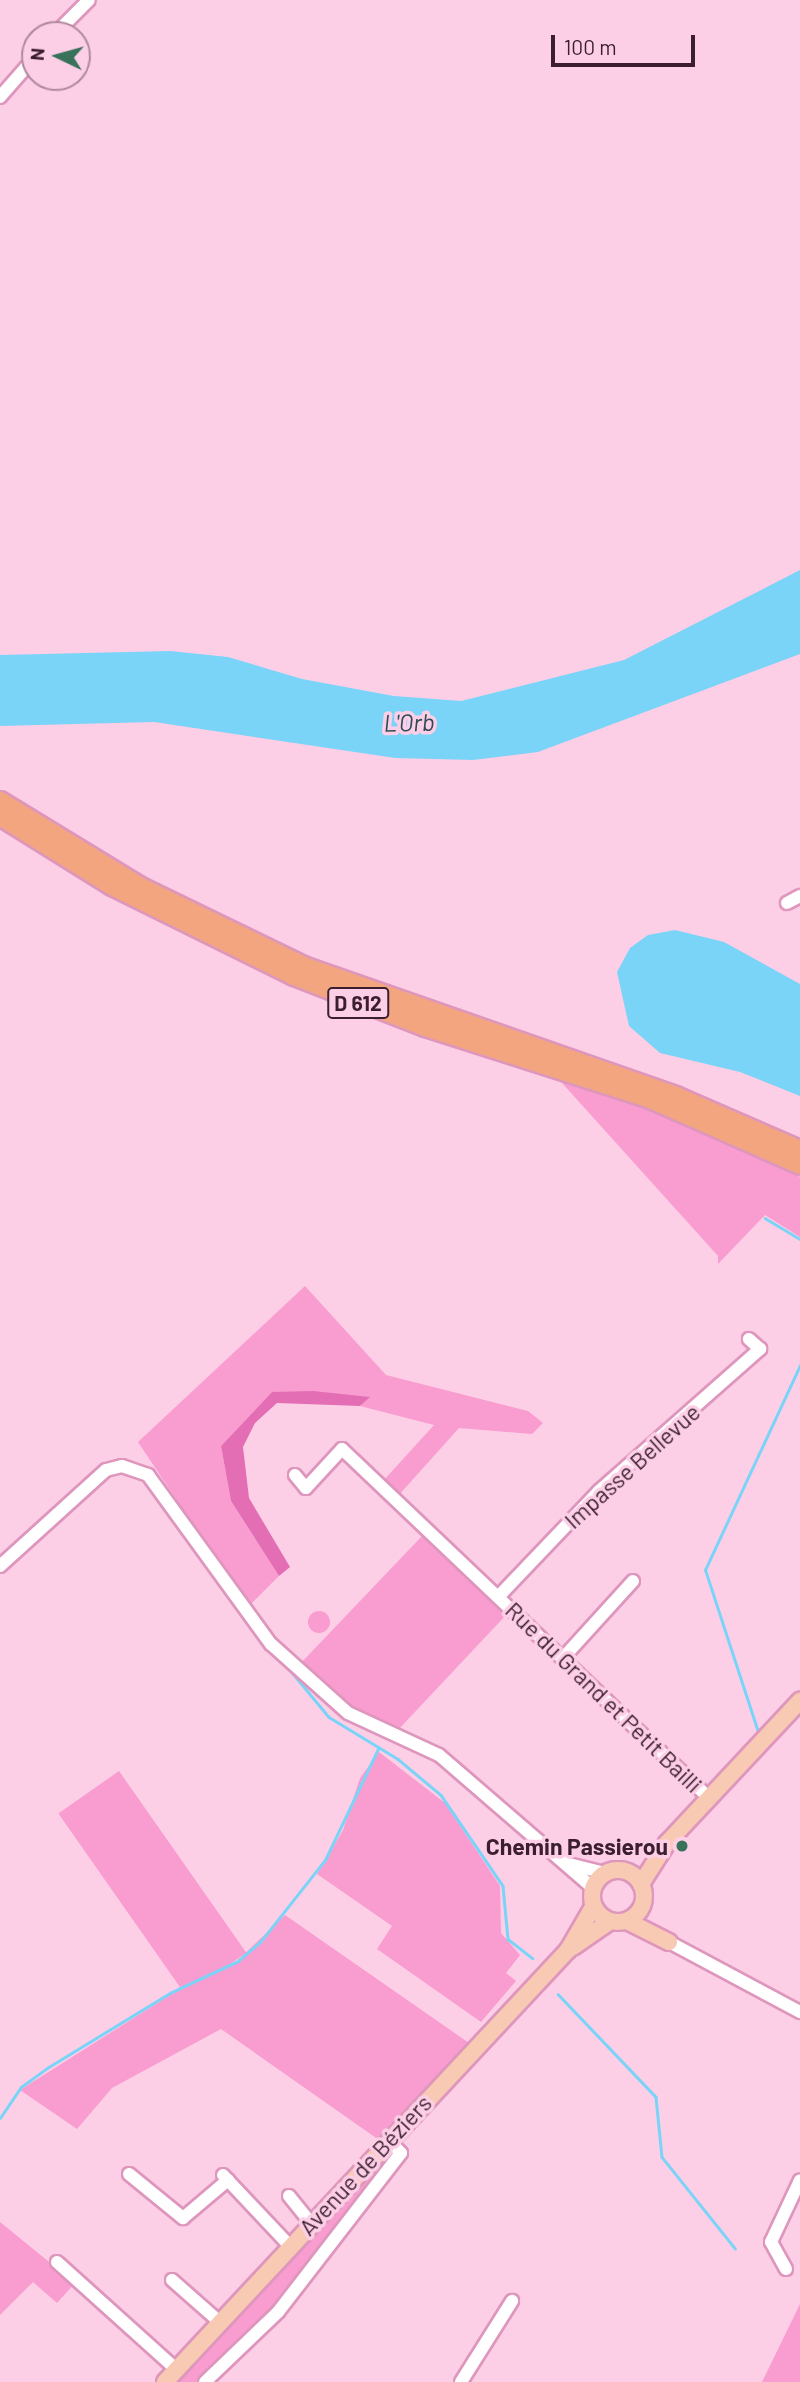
<!DOCTYPE html>
<meta charset="utf-8">
<style>
body{margin:0}
#map{position:relative;width:800px;height:2382px;overflow:hidden;background:#fdcfe7;font-family:Barlow,sans-serif}
div>[style]{position:absolute}
.green>*{inset:0;background:#f99cd0;transform-origin:0 0}
.round{border-radius:50%}
.forest>*{inset:0;background:#e46eb4}
.water>*{inset:0;background:#7ad4f8}
.stream>*{height:2.5px;margin:-1.25px;padding:0 1.25px;transform-origin:1.25px;border-radius:1.25px;background:#7ad4f8}
.roads{filter:drop-shadow(2px 0 #de96bd) drop-shadow(-2px 0 #de96bd) drop-shadow(0 2px #de96bd) drop-shadow(0 -2px #de96bd)}
.minor>*{height:12px;margin:-6px;padding:0 6px;transform-origin:6px;border-radius:6px;background:#fff}
.major>*{height:16px;margin:-8px;padding:0 8px;transform-origin:8px;border-radius:8px;background:#f8c9b3}
.major>.ring{margin:-8px;padding:0;box-sizing:content-box;background:none;border:16px solid #f8c9b3;border-radius:50%}
.highway>*{height:18px;margin:-9px;padding:0 9px;transform-origin:9px;border-radius:9px;background:#f3a580}
.dots>*{width:19px;height:19px;translate:-50% -50%;box-sizing:border-box;border:4px solid #fdcfe7;border-radius:50%}
span{translate:-50% -50%;white-space:nowrap;text-align:center;line-height:1.15;-webkit-text-stroke:7px #fdcfe7;paint-order:stroke}
.shield-label span{padding:2px 5px;background:#fdcfe7;border:2px solid;border-radius:5px;-webkit-text-stroke-width:0}
.shield-label{font-size:21px;color:#3b1f2f;font-weight:700}
.street-label{font-size:23px;color:#3b1f2f}
.poi-label{font-size:23px;color:#3b1f2f;font-weight:700}
.right{translate:-100% -50%;text-align:right}
.water-label{font-size:24px;color:#2e4b56;font-style:italic}
.north{position:absolute;left:21px;top:21px;width:70px;height:70px;box-sizing:border-box;background:#fdcfe7;border:2px solid #af899d;border-radius:50%;rotate:275deg;font-size:19px;font-weight:700;line-height:28px;text-align:center;color:#3b1f2f}
.north::after{content:'';display:block;margin:auto;width:24px;height:32px;background:#38725b;clip-path:polygon(50% 0,100% 100%,50% 72%,0 100%)}
.scale{position:absolute;left:551px;top:35px;width:144px;height:32px;box-sizing:border-box;border:4px solid #3b1f2f;border-top:0;padding-left:9px;font-size:21px;line-height:24px;white-space:nowrap;color:#3b1f2f;-webkit-text-stroke:5px #fdcfe7;paint-order:stroke}
</style>
<div id="map">
<div class="green">
<div style="clip-path:polygon(553px 1073px,732px 1141px,800px 1177px,800px 1237px,765px 1215px,718px 1264px,718px 1256px)"></div>
<div style="clip-path:polygon(305px 1286px,386px 1375px,528px 1411px,543px 1423px,532px 1434px,459px 1428px,398px 1496px,383px 1481px,434px 1425px,360px 1406px,369px 1397px,272px 1392px,221px 1446px,231px 1501px,279px 1576px,248px 1607px,138px 1442px)"></div>
<div style="clip-path:polygon(423px 1535px,507px 1614px,398px 1730px,350px 1710px,299px 1665px)"></div>
<div class="round" style="left:308px;top:1611px;width:22px;height:22px"></div>
<div style="clip-path:polygon(379px 1752px,445px 1803px,500px 1886px,501px 1933px,520px 1955px,506px 1973px,516px 1981px,481px 2022px,377px 1949px,392px 1926px,317px 1874px,343px 1830px,360px 1778px)"></div>
<div style="left:119px;top:1771px;width:222px;height:74px;rotate:55deg"></div>
<div style="clip-path:polygon(285px 1915px,469px 2043px,379px 2140px,221px 2029px,112px 2088px,77px 2129px,20px 2090px,170px 1995px,234px 1964px)"></div>
<div style="clip-path:polygon(390px 2153px,395px 2157px,271px 2314px,202px 2382px,178px 2382px)"></div>
<div style="clip-path:polygon(0 2222px,75px 2283px,57px 2303px,33px 2282px,0 2315px)"></div>
<div style="clip-path:polygon(800px 2304px,800px 2382px,762px 2382px)"></div>
</div>
<div class="forest">
<div style="clip-path:polygon(313px 1391px,370px 1397px,360px 1406px,277px 1403px,255px 1423px,243px 1447px,249px 1498px,290px 1567px,279px 1576px,231px 1501px,221px 1446px,272px 1392px)"></div>
</div>
<div class="water">
<div style="clip-path:polygon(800px 570px,800px 654px,538px 752px,473px 760px,395px 758px,154px 722px,0 726px,0 655px,170px 651px,228px 657px,302px 679px,394px 696px,461px 701px,624px 660px)"></div>
<div style="clip-path:polygon(675px 930px,724px 942px,800px 984px,800px 1096px,740px 1072px,660px 1053px,629px 1026px,617px 972px,630px 948px,648px 935px)"></div>
</div>
<div class="stream">
<div style="left:765px;top:1218px;width:41px;rotate:31deg"></div>
<div style="left:228px;top:1595px;width:158px;rotate:50.4deg"></div>
<div style="left:329px;top:1717px;width:81px;rotate:31.3deg"></div>
<div style="left:398px;top:1759px;width:56px;rotate:39.9deg"></div>
<div style="left:441px;top:1795px;width:110px;rotate:55.7deg"></div>
<div style="left:503px;top:1886px;width:53px;rotate:84.6deg"></div>
<div style="left:508px;top:1939px;width:31px;rotate:38deg"></div>
<div style="left:758px;top:1732px;width:170px;rotate:-108.1deg"></div>
<div style="left:705px;top:1570px;width:226px;rotate:-65.1deg"></div>
<div style="left:558px;top:1994px;width:142px;rotate:46.4deg"></div>
<div style="left:656px;top:2097px;width:60px;rotate:84.3deg"></div>
<div style="left:662px;top:2157px;width:117px;rotate:51.3deg"></div>
<div style="left:0;top:2118px;width:37px;rotate:-56deg"></div>
<div style="left:21px;top:2087px;width:32px;rotate:-36deg"></div>
<div style="left:47px;top:2068px;width:144px;rotate:-31.4deg"></div>
<div style="left:170px;top:1993px;width:75px;rotate:-25.2deg"></div>
<div style="left:238px;top:1961px;width:30px;rotate:-41deg"></div>
<div style="left:261px;top:1941px;width:103px;rotate:-51.7deg"></div>
<div style="left:325px;top:1860px;width:123px;rotate:-64.5deg"></div>
</div>
<div class="roads">
<div class="minor">
<div style="left:54px;top:35px;width:49px;rotate:-45deg"></div>
<div style="left:0;top:97px;width:53px;rotate:-48.8deg"></div>
<div style="left:787px;top:903px;width:15px;rotate:-28deg"></div>
<div style="left:295px;top:1475px;width:17px;rotate:50deg"></div>
<div style="left:306px;top:1488px;width:53px;rotate:-47.3deg"></div>
<div style="left:342px;top:1449px;width:506px;rotate:43.56deg"></div>
<div style="left:0;top:1566px;width:143px;rotate:-42.2deg"></div>
<div style="left:106px;top:1470px;width:16px;rotate:-14deg"></div>
<div style="left:122px;top:1466px;width:28px;rotate:19deg"></div>
<div style="left:148px;top:1475px;width:209px;rotate:54deg"></div>
<div style="left:271px;top:1644px;width:103px;rotate:41.9deg"></div>
<div style="left:348px;top:1713px;width:100px;rotate:24.8deg"></div>
<div style="left:439px;top:1755px;width:203px;rotate:40.8deg"></div>
<div style="left:498px;top:1597px;width:146px;rotate:-46.4deg"></div>
<div style="left:599px;top:1491px;width:215px;rotate:-41.4deg"></div>
<div style="left:760px;top:1349px;width:15px;rotate:-138deg"></div>
<div style="left:563px;top:1658px;width:104px;rotate:-47.7deg"></div>
<div style="left:569px;top:1864px;width:36px;rotate:14deg"></div>
<div style="left:669px;top:1942px;width:149px;rotate:28.1deg"></div>
<div style="left:129px;top:2174px;width:70px;rotate:39.2deg"></div>
<div style="left:183px;top:2218px;width:59px;rotate:-40.2deg"></div>
<div style="left:223px;top:2175px;width:98px;rotate:46.7deg"></div>
<div style="left:289px;top:2196px;width:35px;rotate:51deg"></div>
<div style="left:57px;top:2262px;width:161px;rotate:42deg"></div>
<div style="left:786px;top:2269px;width:31px;rotate:-119deg"></div>
<div style="left:771px;top:2242px;width:68px;rotate:-64.9deg"></div>
<div style="left:172px;top:2280px;width:65px;rotate:41.3deg"></div>
<div style="left:205px;top:2382px;width:101px;rotate:-43.8deg"></div>
<div style="left:278px;top:2312px;width:201px;rotate:-52.3deg"></div>
<div style="left:401px;top:2153px;width:18px;rotate:-135deg"></div>
<div style="left:461px;top:2382px;width:96px;rotate:-57.8deg"></div>
</div>
<div class="major">
<div class="ring" style="left:592px;top:1870px;width:36px;height:36px"></div>
<div style="left:641px;top:1884px;width:49px;rotate:-57.6deg"></div>
<div style="left:667px;top:1843px;width:195px;rotate:-46.9deg"></div>
<div style="left:627px;top:1921px;width:47px;rotate:26.6deg"></div>
<div style="left:573px;top:1947px;width:44px;rotate:-34.8deg"></div>
<div style="left:165px;top:2382px;width:591px;rotate:-46.99deg"></div>
<div style="left:568px;top:1950px;width:50px;rotate:-59.8deg"></div>
</div>
<div class="highway">
<div style="left:0;top:801px;width:165px;rotate:31.4deg"></div>
<div style="left:141px;top:887px;width:183px;rotate:25.9deg"></div>
<div style="left:306px;top:967px;width:392px;rotate:19.2deg"></div>
<div style="left:676px;top:1096px;width:135px;rotate:23.5deg"></div>
<div style="left:0;top:816px;width:132px;rotate:32deg"></div>
<div style="left:112px;top:886px;width:203px;rotate:26.3deg"></div>
<div style="left:294px;top:976px;width:141px;rotate:21.3deg"></div>
<div style="left:425px;top:1027px;width:236px;rotate:17.7deg"></div>
<div style="left:650px;top:1099px;width:164px;rotate:23.7deg"></div>
</div>
</div>
<div class="dots">
<div style="left:682px;top:1846px;background:#38725b"></div>
</div>
<div class="shield-label">
<span style="left:358px;top:1003px">D 612</span>
</div>
<div class="street-label">
<span style="left:632px;top:1466px;rotate:-42deg">Impasse Bellevue</span>
<span style="left:604px;top:1697px;rotate:44deg">Rue du Grand et Petit Bailli</span>
<span style="left:365px;top:2165px;rotate:-47deg">Avenue de Béziers</span>
</div>
<div class="poi-label">
<span class="right" style="left:668px;top:1846px">Chemin Passierou</span>
</div>
<div class="water-label">
<span style="left:409px;top:722px;rotate:-1deg">L'Orb</span>
</div>
<div class="north">N</div>
<div class="scale">100 m</div>
</div>
